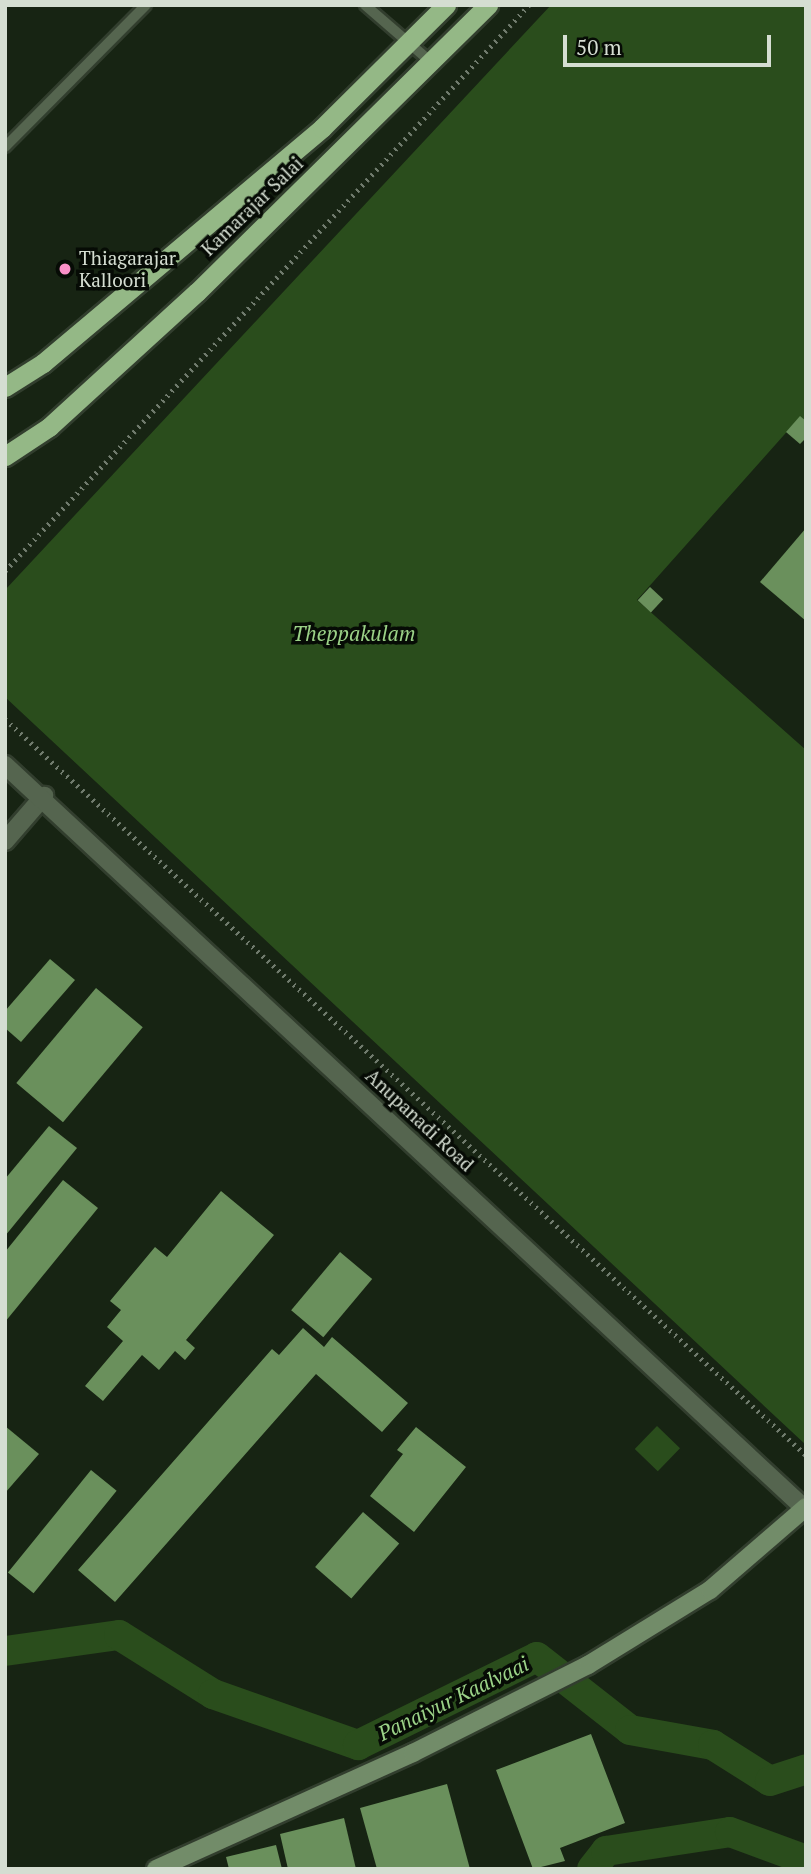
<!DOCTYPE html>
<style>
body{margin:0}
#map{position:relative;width:811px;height:1874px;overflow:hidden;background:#172413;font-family:"PT Serif",serif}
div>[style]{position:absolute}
.water>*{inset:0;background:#2a4d1c;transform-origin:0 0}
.canal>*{height:30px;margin:-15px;padding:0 15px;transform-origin:15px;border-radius:15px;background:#2a4d1c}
.building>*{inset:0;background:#6a905c;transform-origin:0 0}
.path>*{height:4.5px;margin-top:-2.25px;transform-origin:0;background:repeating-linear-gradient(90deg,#707b6d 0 2px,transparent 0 7px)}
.roads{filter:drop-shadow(2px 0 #323e2e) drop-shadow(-2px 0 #323e2e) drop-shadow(0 2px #323e2e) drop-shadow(0 -2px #323e2e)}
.service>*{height:10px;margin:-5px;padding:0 5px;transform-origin:5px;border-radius:5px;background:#55654f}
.minor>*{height:18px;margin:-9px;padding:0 9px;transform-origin:9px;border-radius:9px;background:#55654f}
.tertiary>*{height:18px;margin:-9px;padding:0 9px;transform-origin:9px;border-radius:9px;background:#55654f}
.secondary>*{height:18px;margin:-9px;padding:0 9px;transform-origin:9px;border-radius:9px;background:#728c69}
.trunk>*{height:19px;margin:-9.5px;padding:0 9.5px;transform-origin:9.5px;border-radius:9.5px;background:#94b886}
.dots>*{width:19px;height:19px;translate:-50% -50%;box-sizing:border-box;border:4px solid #060b05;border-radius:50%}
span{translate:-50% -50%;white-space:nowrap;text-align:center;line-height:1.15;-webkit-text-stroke:7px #060b05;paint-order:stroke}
.street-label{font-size:19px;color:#d5ded2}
.poi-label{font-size:19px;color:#d5ded2}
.left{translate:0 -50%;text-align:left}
.water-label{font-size:21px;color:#9bd287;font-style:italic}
.frame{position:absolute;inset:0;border:7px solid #d5ded2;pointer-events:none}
.scale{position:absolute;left:563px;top:35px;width:208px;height:32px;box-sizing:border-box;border:4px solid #d5ded2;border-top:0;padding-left:9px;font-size:21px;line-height:24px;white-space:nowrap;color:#d5ded2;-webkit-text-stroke:5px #060b05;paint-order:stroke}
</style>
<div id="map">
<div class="water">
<div style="clip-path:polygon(551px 5px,806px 5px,806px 421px,800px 417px,637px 600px,806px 750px,806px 1445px,5px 697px,5px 590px)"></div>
<div style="left:657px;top:1426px;width:32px;height:32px;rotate:44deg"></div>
</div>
<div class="canal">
<div style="left:5px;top:1651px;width:115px;rotate:-8deg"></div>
<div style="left:119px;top:1635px;width:111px;rotate:32.1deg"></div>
<div style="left:213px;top:1694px;width:154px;rotate:19.4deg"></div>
<div style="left:358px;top:1745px;width:199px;rotate:-26.2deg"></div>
<div style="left:537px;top:1657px;width:118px;rotate:38.1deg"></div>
<div style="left:630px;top:1730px;width:84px;rotate:10.2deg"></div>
<div style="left:713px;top:1745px;width:67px;rotate:32.3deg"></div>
<div style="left:770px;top:1781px;width:38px;rotate:-18deg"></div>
<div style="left:592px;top:1869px;width:23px;rotate:-52deg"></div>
<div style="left:606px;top:1851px;width:125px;rotate:-8.7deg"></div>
<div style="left:730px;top:1832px;width:81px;rotate:20.2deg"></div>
</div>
<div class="building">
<div style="clip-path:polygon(800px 416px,806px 421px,806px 438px,800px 444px,786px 432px)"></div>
<div style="clip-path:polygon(806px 528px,806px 621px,760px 582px)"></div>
<div style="left:650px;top:587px;width:18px;height:18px;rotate:43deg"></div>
<div style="clip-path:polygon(50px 959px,75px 980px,21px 1042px,5px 1028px,5px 1011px)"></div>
<div style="left:96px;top:988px;width:61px;height:124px;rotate:40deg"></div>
<div style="clip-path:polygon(49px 1126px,77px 1148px,5px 1236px,5px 1179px)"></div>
<div style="clip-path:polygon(63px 1180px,98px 1208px,5px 1322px,5px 1252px)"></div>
<div style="clip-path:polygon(221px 1191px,274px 1235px,186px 1340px,195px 1348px,185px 1360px,175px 1351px,159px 1370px,142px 1355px,103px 1401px,85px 1386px,123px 1341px,107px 1327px,121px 1310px,110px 1301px,155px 1247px,167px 1257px)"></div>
<div style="left:340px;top:1252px;width:42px;height:76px;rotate:40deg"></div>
<div style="clip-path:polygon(303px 1328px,324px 1347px,332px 1337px,408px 1403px,382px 1432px,316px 1374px,115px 1602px,78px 1570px,272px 1349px,279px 1355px)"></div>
<div style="clip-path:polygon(5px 1426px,39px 1454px,5px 1493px)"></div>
<div style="clip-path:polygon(416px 1427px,466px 1467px,414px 1532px,370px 1496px,403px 1454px,397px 1450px)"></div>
<div style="left:91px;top:1470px;width:33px;height:132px;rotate:39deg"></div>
<div style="left:363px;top:1512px;width:48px;height:73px;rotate:41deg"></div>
<div style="clip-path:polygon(591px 1734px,625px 1823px,560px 1848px,565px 1861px,533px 1869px,496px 1770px)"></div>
<div style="clip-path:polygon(447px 1784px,470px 1869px,377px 1869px,360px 1808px)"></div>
<div style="clip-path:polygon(344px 1818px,356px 1869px,288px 1869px,280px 1834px)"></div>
<div style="clip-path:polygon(276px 1845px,282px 1869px,229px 1869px,226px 1857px)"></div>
</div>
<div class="path">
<div style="left:5px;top:571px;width:771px;rotate:-47.21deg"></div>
<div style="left:5px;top:719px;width:1088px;rotate:42.58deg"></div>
</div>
<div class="roads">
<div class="service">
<div style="left:365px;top:5px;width:87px;rotate:40.8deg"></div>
<div style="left:5px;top:147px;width:200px;rotate:-45.2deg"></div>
</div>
<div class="minor">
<div style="left:5px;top:841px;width:60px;rotate:-49.1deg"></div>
</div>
<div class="tertiary">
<div style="left:5px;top:765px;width:1091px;rotate:42.92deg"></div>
</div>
<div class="secondary">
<div style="left:156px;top:1869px;width:282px;rotate:-24.3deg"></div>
<div style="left:413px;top:1753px;width:196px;rotate:-26.7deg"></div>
<div style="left:588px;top:1665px;width:143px;rotate:-31.6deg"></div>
<div style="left:710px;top:1590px;width:127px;rotate:-40.8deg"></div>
</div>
<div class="trunk">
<div style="left:5px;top:387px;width:45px;rotate:-32.3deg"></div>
<div style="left:43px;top:363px;width:365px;rotate:-40.1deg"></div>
<div style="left:322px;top:128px;width:175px;rotate:-44.8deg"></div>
<div style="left:5px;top:456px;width:53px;rotate:-33.4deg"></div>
<div style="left:49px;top:427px;width:200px;rotate:-42.4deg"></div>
<div style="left:197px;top:292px;width:409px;rotate:-44.6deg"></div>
</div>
</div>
<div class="dots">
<div style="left:65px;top:269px;background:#fa8fc8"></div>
</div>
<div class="street-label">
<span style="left:252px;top:206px;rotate:-44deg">Kamarajar Salai</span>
<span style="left:420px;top:1120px;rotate:43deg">Anupanadi Road</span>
</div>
<div class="poi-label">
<span class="left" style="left:79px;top:269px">Thiagarajar<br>Kalloori</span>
</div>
<div class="water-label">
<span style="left:354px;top:633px">Theppakulam</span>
<span style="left:453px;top:1698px;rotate:-26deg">Panaiyur Kaalvaai</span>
</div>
<div class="frame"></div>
<div class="scale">50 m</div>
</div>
